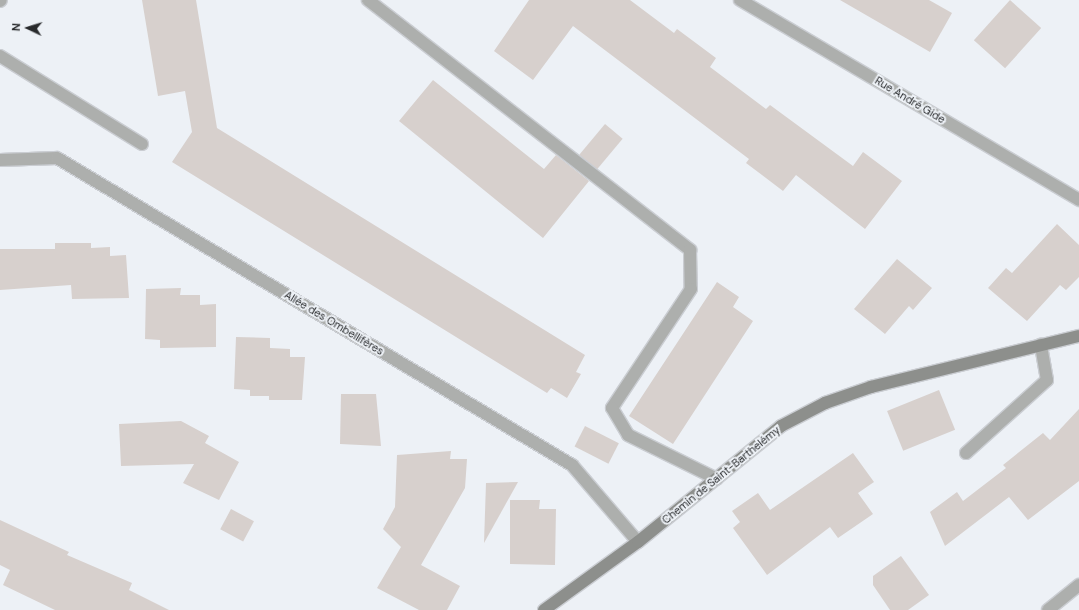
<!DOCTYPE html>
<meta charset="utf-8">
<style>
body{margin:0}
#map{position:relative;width:1079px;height:610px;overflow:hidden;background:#edf1f6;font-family:"DM Sans",sans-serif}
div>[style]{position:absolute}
.building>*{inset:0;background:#d7d0cd;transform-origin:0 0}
.roads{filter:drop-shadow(1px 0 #cacdd2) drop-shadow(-1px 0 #cacdd2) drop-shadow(0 1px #cacdd2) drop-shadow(0 -1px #cacdd2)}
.lane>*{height:12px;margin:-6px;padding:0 6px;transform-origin:6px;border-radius:6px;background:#adafad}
.street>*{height:12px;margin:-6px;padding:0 6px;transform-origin:6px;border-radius:6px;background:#adafad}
.secondary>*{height:12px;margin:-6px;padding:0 6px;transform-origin:6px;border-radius:6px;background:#8d8f8c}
span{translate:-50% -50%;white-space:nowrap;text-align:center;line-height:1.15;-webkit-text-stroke:4px #edf1f6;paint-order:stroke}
.street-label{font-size:11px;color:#282a2c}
.north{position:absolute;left:8px;top:8px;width:40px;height:40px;-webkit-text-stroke:3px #edf1f6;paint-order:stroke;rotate:274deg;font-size:11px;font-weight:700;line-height:16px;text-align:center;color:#282a2c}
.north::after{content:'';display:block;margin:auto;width:14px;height:18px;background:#282a2c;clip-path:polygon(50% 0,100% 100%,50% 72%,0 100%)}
</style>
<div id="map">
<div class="building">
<div style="clip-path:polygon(142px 0,196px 0,217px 128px,585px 355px,576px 372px,581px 374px,567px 398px,551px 388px,547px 393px,172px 162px,192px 132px,185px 91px,158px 96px)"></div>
<div style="clip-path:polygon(529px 0,630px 0,674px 33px,677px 29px,716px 58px,710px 67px,766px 109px,770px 105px,853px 166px,863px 152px,902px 181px,865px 229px,796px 175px,783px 191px,746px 163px,749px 159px,573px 26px,533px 80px,494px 51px)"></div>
<div style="clip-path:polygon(840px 0,929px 0,952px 13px,930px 52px)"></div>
<div style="left:1010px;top:0;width:42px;height:54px;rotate:42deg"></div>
<div style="clip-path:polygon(433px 80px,544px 169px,556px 155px,589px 181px,543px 238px,399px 121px)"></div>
<div style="left:605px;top:124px;width:23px;height:40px;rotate:40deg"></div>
<div style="clip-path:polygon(1057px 224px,1079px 245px,1079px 277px,1066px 290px,1060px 285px,1027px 321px,988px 288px,1006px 268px,1012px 273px)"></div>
<div style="clip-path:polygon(55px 243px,91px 243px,91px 248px,110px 247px,110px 256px,126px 255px,129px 298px,72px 299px,71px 285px,0 290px,0 249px,55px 249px)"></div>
<div style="clip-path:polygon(897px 259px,932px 288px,913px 310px,909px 306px,885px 334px,854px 309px)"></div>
<div style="clip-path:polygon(717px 282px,739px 297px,733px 307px,753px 321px,673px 444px,629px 416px)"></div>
<div style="clip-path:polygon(181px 288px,180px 295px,200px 295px,200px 305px,216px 304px,216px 347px,160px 348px,160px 340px,145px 339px,146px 289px)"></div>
<div style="clip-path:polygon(236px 337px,270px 338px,270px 348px,290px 349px,290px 357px,305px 357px,302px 400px,269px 400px,269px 396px,250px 396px,250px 390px,234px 389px)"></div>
<div style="left:939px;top:390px;width:43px;height:56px;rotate:68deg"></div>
<div style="clip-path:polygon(341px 394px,376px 394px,381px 446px,340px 444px)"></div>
<div style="clip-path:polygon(1079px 409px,1079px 481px,1028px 520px,1009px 497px,945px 546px,930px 512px,957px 492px,963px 501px,1006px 468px,1003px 465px,1043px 433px,1050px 440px)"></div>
<div style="clip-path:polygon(181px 421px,209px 436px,205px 443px,239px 462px,219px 500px,183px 483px,194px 464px,121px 466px,119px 424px)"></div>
<div style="left:585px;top:426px;width:38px;height:23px;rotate:27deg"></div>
<div style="clip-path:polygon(451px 451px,450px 459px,467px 459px,465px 488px,421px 565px,460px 586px,447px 610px,419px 610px,377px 588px,401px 547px,383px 529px,395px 507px,397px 455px)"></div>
<div style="clip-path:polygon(853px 453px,874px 482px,858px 493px,873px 514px,838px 538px,830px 527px,767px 575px,733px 528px,740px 522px,732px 511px,758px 493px,770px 510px)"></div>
<div style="clip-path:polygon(518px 482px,484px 543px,486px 483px)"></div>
<div style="clip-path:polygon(510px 500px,540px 500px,539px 509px,556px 509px,555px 565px,510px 564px)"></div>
<div style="left:231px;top:509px;width:26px;height:23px;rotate:28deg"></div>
<div style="clip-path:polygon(0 520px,69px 552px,67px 555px,132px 583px,129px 590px,169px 610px,55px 610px,3px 585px,10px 570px,0 565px)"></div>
<div style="clip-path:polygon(901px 556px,929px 595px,908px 610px,890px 610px,873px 585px,873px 576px)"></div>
</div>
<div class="roads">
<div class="lane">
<div style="left:368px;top:0;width:408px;rotate:37.8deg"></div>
<div style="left:690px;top:250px;width:39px;rotate:89deg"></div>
<div style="left:691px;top:289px;width:143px;rotate:123.6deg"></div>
<div style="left:612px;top:408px;width:31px;rotate:59deg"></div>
<div style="left:628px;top:435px;width:99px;rotate:26.3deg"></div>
<div style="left:0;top:1px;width:1px;rotate:-45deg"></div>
<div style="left:0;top:56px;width:167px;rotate:31.8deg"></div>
<div style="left:966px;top:453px;width:109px;rotate:-42deg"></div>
<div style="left:1047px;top:380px;width:36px;rotate:-100deg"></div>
</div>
<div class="street">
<div style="left:740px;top:0;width:394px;rotate:30.5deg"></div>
<div style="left:0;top:160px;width:57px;rotate:-2deg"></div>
<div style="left:57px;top:158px;width:600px;rotate:30.8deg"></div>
<div style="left:572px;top:465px;width:101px;rotate:49.4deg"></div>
<div style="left:1048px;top:610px;width:40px;rotate:-39deg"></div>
</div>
<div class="secondary">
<div style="left:544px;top:610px;width:116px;rotate:-35.9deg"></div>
<div style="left:638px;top:542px;width:184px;rotate:-39deg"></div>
<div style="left:781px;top:426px;width:50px;rotate:-27.6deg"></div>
<div style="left:825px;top:403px;width:49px;rotate:-19.2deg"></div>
<div style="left:871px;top:387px;width:214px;rotate:-13.8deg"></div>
</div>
</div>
<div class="street-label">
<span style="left:910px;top:100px;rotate:31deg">Rue André Gide</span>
<span style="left:334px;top:323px;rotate:31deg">Allée des Ombellifères</span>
<span style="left:721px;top:475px;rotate:-39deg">Chemin de Saint-Barthelémy</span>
</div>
<div class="north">N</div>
</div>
